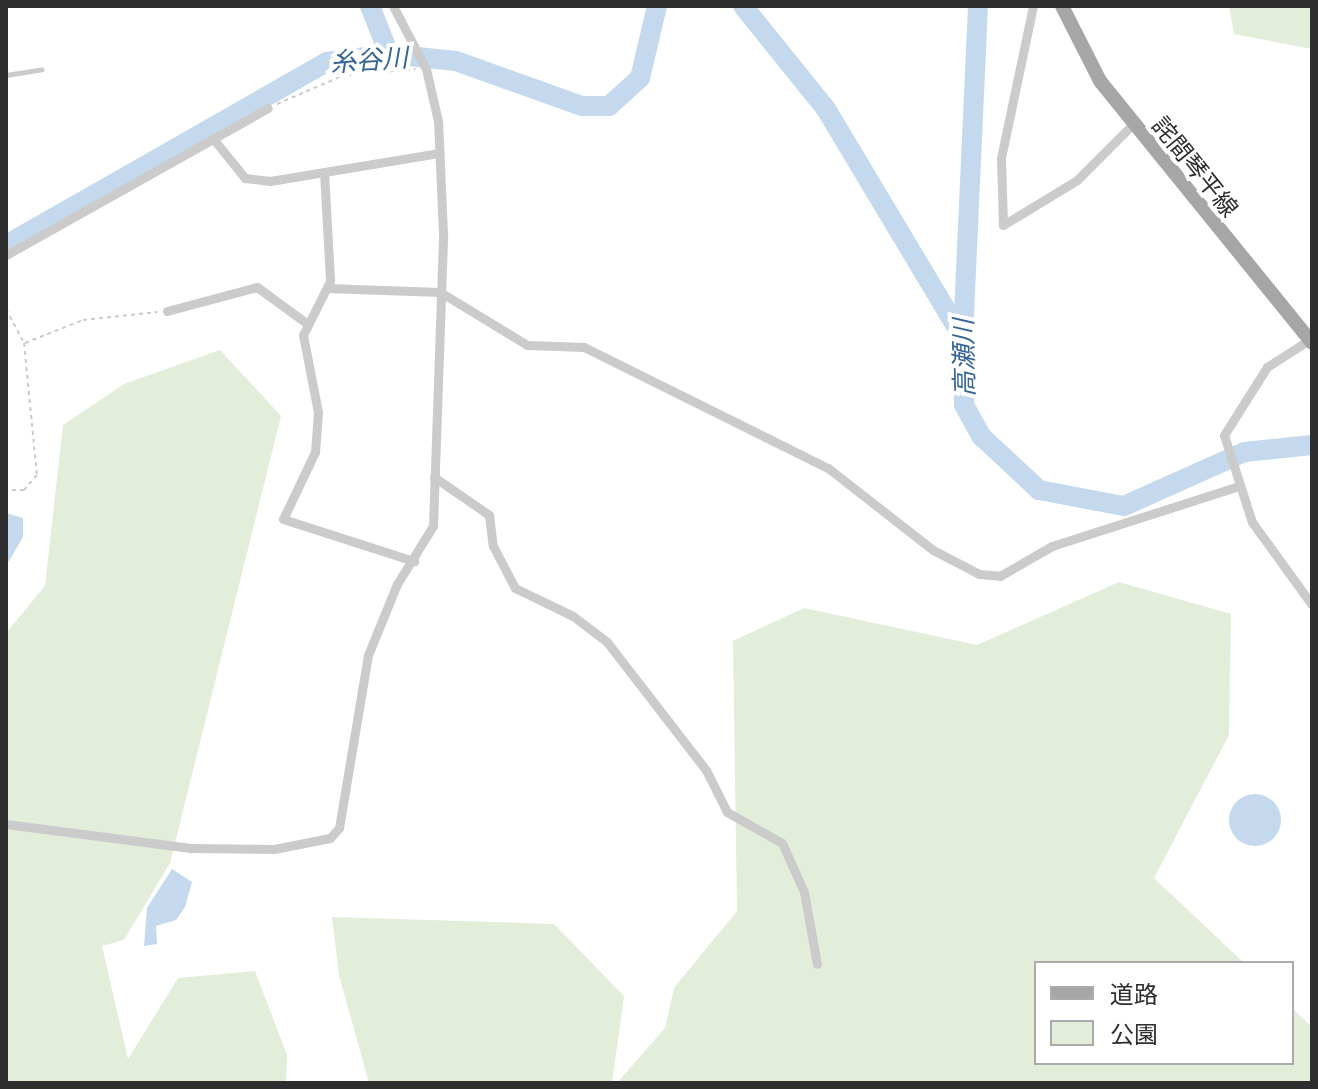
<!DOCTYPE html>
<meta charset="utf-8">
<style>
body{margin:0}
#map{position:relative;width:1318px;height:1089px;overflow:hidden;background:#fff;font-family:Poppins,"Noto Sans JP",sans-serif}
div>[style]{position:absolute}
.green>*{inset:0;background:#e2edda}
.water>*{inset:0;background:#c4d9ee}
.round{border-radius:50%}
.river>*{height:20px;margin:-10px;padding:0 10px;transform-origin:10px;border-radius:10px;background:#c4d9ee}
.path>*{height:2px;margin-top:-1px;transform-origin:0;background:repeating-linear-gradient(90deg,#cbcbcb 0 4px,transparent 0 8px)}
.lane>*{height:5px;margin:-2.5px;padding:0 2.5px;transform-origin:2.5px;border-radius:2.5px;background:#cbcbcb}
.street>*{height:9px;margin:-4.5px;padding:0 4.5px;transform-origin:4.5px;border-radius:4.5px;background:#cbcbcb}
.primary>*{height:14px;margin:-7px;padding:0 7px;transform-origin:7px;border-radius:7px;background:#a6a6a6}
span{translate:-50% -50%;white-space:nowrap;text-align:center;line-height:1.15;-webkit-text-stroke:8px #fff;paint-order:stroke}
.street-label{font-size:24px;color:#2e2e2e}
.water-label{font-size:26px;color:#356596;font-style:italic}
.frame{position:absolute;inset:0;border:8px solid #2e2e2e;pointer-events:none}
.legend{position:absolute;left:1034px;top:961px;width:260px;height:104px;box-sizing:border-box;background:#fff;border:2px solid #ababab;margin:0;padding:10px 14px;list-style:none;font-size:24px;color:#2e2e2e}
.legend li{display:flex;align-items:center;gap:16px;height:40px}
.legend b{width:40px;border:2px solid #ababab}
</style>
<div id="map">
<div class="green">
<div style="clip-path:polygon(1229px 6px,1312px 6px,1312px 49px,1234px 34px)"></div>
<div style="clip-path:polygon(220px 350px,281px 416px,170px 863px,124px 940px,102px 946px,128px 1059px,178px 978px,255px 971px,287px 1055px,286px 1083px,6px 1083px,6px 633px,45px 586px,63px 425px,124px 384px)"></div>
<div style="clip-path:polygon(1119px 582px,1231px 614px,1229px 735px,1154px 878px,1244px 963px,1036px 963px,1036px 1063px,1292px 1063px,1292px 1008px,1312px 1027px,1312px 1083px,617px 1083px,665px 1028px,674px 988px,737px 911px,733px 641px,804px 608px,977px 645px)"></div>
<div style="clip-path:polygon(332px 917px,554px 924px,624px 996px,612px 1083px,369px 1083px,339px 975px)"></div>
</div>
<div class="water">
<div style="clip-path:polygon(6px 513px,23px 518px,23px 537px,6px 566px)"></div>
<div class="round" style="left:1229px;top:794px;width:52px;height:52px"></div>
<div style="clip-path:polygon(172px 869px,192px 882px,185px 907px,176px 920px,156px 926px,157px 944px,144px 946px,147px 908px)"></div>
</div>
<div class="river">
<div style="left:370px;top:6px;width:52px;rotate:68.4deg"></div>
<div style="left:743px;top:6px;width:132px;rotate:51.1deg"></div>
<div style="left:826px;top:109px;width:267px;rotate:59.1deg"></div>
<div style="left:978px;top:6px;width:332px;rotate:92.6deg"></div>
<div style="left:963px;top:338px;width:67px;rotate:89.1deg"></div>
<div style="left:964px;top:405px;width:37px;rotate:61deg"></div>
<div style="left:982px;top:437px;width:78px;rotate:42.9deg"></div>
<div style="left:1039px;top:490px;width:86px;rotate:10.7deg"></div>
<div style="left:1124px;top:506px;width:133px;rotate:-24.1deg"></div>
<div style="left:1245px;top:452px;width:67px;rotate:-6deg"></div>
<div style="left:6px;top:245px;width:369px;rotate:-29.7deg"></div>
<div style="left:327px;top:62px;width:63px;rotate:-7.4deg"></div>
<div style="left:389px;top:54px;width:67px;rotate:6deg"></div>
<div style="left:456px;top:61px;width:134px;rotate:19.7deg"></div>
<div style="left:582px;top:106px;width:27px"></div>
<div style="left:609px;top:106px;width:42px;rotate:-42.1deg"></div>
<div style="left:640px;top:78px;width:74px;rotate:-76.7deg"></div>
</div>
<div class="path">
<div style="left:277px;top:104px;width:71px;rotate:-23.3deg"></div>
<div style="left:342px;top:76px;width:74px;rotate:-5.4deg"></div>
<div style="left:6px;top:309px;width:38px;rotate:62deg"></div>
<div style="left:24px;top:343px;width:133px;rotate:84.4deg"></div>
<div style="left:37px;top:475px;width:20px;rotate:131deg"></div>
<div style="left:24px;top:490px;width:18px;rotate:180deg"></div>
<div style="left:25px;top:343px;width:62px;rotate:-21.6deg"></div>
<div style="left:83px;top:320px;width:75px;rotate:-6.1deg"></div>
</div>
<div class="lane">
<div style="left:6px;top:75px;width:36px;rotate:-9deg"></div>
</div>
<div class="street">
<div style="left:1033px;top:6px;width:155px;rotate:101.9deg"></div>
<div style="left:1001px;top:158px;width:67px;rotate:88.3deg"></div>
<div style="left:1003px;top:225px;width:87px;rotate:-31.3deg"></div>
<div style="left:1077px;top:180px;width:79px;rotate:-45deg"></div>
<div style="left:215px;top:141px;width:48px;rotate:51deg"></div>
<div style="left:245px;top:178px;width:25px;rotate:7deg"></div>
<div style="left:270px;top:181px;width:172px;rotate:-9.4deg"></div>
<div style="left:324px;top:172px;width:109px;rotate:86.8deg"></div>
<div style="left:330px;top:281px;width:60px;rotate:116.6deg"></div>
<div style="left:303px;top:335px;width:78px;rotate:79deg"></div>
<div style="left:318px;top:412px;width:40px;rotate:94.3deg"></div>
<div style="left:315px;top:452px;width:74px;rotate:115.5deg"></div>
<div style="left:283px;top:519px;width:138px;rotate:17.8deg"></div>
<div style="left:6px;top:255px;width:300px;rotate:-29.3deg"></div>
<div style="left:327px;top:288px;width:113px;rotate:2deg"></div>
<div style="left:440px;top:292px;width:102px;rotate:31.3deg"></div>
<div style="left:527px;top:345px;width:57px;rotate:2deg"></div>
<div style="left:584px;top:347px;width:272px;rotate:26.4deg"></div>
<div style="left:828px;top:468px;width:133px;rotate:38deg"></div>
<div style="left:933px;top:550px;width:52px;rotate:27.6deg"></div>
<div style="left:979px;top:574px;width:21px;rotate:5deg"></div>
<div style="left:1000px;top:576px;width:60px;rotate:-30deg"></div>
<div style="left:1052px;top:546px;width:193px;rotate:-17.8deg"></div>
<div style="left:167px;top:311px;width:93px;rotate:-14.9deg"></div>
<div style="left:257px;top:287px;width:59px;rotate:36.1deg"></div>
<div style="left:1309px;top:340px;width:50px;rotate:147.3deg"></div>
<div style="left:1267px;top:367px;width:80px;rotate:122.3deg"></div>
<div style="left:1224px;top:435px;width:91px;rotate:72.2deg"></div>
<div style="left:1252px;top:522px;width:102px;rotate:54.1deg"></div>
<div style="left:434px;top:477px;width:67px;rotate:34.6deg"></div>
<div style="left:489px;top:515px;width:31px;rotate:83deg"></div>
<div style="left:493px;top:546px;width:47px;rotate:62.4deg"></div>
<div style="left:515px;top:588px;width:64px;rotate:25.8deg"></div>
<div style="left:573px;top:616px;width:43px;rotate:37.4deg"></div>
<div style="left:607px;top:642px;width:162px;rotate:52.3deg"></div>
<div style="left:706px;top:770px;width:47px;rotate:63.4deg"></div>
<div style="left:727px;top:812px;width:63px;rotate:29.4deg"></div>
<div style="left:782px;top:843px;width:54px;rotate:65.8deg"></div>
<div style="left:804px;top:892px;width:73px;rotate:79.8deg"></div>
<div style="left:6px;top:824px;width:188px;rotate:7.4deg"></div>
<div style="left:192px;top:848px;width:82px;rotate:0.7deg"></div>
<div style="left:274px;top:849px;width:57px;rotate:-11.1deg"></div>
<div style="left:330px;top:838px;width:13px;rotate:-48deg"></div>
<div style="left:339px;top:828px;width:175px;rotate:-80.5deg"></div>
<div style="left:368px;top:655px;width:77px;rotate:-67.8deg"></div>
<div style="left:397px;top:584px;width:68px;rotate:-58.2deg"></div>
<div style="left:433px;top:526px;width:292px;rotate:-88deg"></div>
<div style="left:443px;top:234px;width:113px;rotate:-92.5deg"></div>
<div style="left:438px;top:121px;width:53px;rotate:-103deg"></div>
<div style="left:426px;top:69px;width:71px;rotate:-117.6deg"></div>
</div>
<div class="primary">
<div style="left:1062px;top:6px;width:84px;rotate:63.1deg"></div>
<div style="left:1100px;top:81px;width:337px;rotate:51deg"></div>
</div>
<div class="street-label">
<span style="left:1195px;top:167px;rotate:51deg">詫間琴平線</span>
</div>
<div class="water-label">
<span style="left:369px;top:61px;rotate:-4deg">糸谷川</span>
<span style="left:965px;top:358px;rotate:-91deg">高瀬川</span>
</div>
<div class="frame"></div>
<ul class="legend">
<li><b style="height:10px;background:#a6a6a6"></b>道路</li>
<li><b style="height:22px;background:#e2edda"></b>公園</li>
</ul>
</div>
